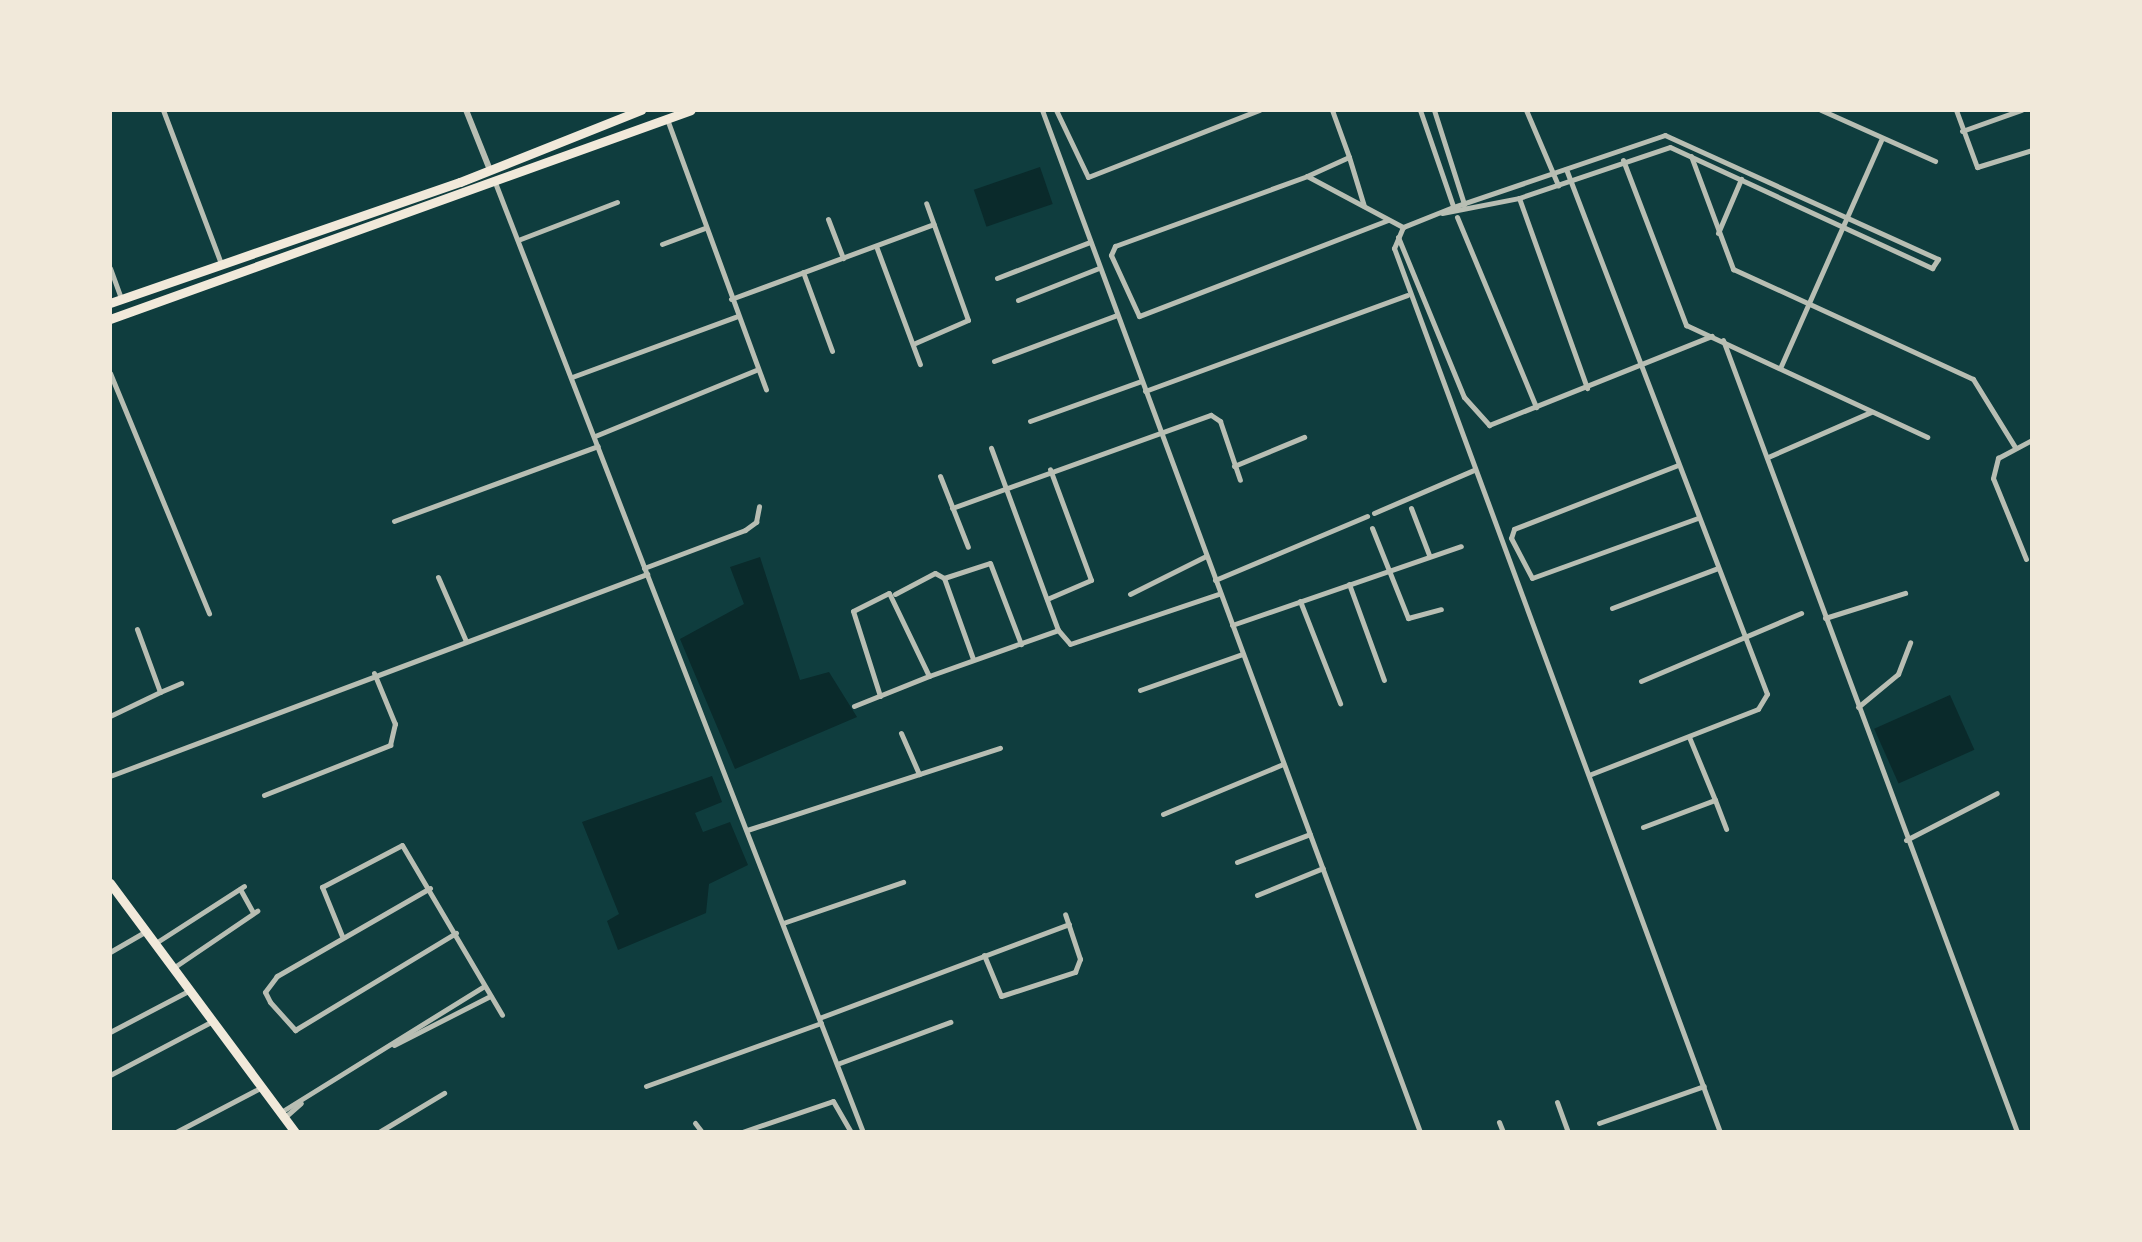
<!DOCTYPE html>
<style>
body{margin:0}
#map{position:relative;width:2142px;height:1242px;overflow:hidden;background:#0f3d3e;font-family:"IBM Plex Sans",sans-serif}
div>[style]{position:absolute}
.water>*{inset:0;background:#0a2a2b;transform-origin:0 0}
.minor>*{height:5px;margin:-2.5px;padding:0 2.5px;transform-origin:2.5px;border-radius:2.5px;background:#b8beb3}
.tertiary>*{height:6px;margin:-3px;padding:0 3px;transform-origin:3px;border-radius:3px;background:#b8beb3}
.primary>*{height:9px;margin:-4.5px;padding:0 4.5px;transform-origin:4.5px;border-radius:4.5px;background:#f1e9da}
.trunk>*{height:9px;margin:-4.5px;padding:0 4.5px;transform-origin:4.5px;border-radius:4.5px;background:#f1e9da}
span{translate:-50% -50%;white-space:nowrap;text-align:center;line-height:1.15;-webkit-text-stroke:8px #f1e9da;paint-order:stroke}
.frame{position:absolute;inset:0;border:112px solid #f1e9da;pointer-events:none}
</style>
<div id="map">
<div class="water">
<div style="left:1040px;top:167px;width:39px;height:70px;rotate:71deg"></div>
<div style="clip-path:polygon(760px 557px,800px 680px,829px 672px,857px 717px,735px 769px,680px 639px,744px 604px,730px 567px)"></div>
<div style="left:1950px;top:695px;width:60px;height:83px;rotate:66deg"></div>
<div style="clip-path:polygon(712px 776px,722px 802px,695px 813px,703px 832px,730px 822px,748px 865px,709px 884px,706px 913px,618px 950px,607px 921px,619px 914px,582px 822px)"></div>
</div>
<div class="minor">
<div style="left:163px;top:110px;width:161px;rotate:69.3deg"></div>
<div style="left:1042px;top:110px;width:1090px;rotate:69.7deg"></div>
<div style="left:1056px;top:110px;width:74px;rotate:64.5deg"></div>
<div style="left:1088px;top:177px;width:184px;rotate:-21.4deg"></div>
<div style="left:1332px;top:110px;width:50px;rotate:70.1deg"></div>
<div style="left:1420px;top:110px;width:102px;rotate:71deg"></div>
<div style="left:1434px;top:110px;width:99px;rotate:72.3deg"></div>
<div style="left:1526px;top:110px;width:82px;rotate:66.9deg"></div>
<div style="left:1821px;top:110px;width:125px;rotate:24.1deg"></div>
<div style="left:1956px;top:110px;width:61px;rotate:69.8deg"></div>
<div style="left:1977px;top:167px;width:58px;rotate:-17.2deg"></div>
<div style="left:667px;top:119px;width:288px;rotate:69.9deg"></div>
<div style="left:1962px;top:131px;width:63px;rotate:-19.6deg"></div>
<div style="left:1691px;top:156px;width:121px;rotate:69.6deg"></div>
<div style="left:1733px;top:269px;width:264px;rotate:24.6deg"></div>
<div style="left:1973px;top:379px;width:80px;rotate:58.3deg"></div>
<div style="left:1623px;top:160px;width:177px;rotate:69.1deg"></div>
<div style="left:1686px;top:325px;width:266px;rotate:24.9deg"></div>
<div style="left:1566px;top:169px;width:562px;rotate:69.05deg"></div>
<div style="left:1767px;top:694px;width:17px;rotate:121deg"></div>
<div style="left:1758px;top:709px;width:181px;rotate:158.7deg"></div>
<div style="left:1307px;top:176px;width:46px;rotate:-24.3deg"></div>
<div style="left:1349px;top:157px;width:51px;rotate:73deg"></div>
<div style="left:496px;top:185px;width:1016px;rotate:68.82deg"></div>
<div style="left:1519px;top:198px;width:202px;rotate:70.3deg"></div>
<div style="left:1442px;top:213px;width:78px;rotate:-11deg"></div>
<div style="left:1519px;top:198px;width:159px;rotate:-18.7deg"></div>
<div style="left:1670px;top:147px;width:289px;rotate:24.8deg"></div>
<div style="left:1932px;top:268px;width:11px;rotate:-56deg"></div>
<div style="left:1938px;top:259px;width:300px;rotate:-155.6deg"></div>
<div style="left:1665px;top:135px;width:224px;rotate:161.2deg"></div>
<div style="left:1453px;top:207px;width:54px;rotate:158.2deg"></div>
<div style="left:1403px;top:227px;width:23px;rotate:113deg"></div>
<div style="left:1394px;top:248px;width:942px;rotate:69.76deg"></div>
<div style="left:1457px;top:217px;width:206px;rotate:67.4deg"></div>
<div style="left:828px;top:219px;width:42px;rotate:69deg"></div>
<div style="left:1388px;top:220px;width:267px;rotate:158.9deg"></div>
<div style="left:1139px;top:316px;width:67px;rotate:-114.7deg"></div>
<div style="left:1111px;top:255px;width:10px;rotate:-66deg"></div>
<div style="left:1115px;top:246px;width:204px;rotate:-20deg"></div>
<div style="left:1307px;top:176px;width:109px;rotate:28deg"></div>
<div style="left:1718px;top:233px;width:59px;rotate:-66.9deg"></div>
<div style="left:1398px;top:237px;width:173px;rotate:67.6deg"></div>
<div style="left:1464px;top:397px;width:38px;rotate:48deg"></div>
<div style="left:1489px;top:425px;width:240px;rotate:-21.8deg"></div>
<div style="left:518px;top:240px;width:106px;rotate:-21deg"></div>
<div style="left:662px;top:244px;width:46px;rotate:-20.4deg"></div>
<div style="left:876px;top:246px;width:126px;rotate:69.6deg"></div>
<div style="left:110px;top:268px;width:33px;rotate:70deg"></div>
<div style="left:803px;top:272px;width:84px;rotate:69.8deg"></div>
<div style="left:997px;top:278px;width:100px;rotate:-21.2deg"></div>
<div style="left:731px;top:299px;width:216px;rotate:-20.3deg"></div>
<div style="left:1018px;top:300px;width:87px;rotate:-21.6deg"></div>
<div style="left:1723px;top:340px;width:845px;rotate:69.63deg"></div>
<div style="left:913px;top:344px;width:60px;rotate:-23.6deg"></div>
<div style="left:968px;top:320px;width:124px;rotate:-109.7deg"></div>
<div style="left:994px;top:361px;width:131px;rotate:-20.5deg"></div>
<div style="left:1781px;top:366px;width:249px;rotate:-66.1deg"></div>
<div style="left:110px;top:373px;width:260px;rotate:67.6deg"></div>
<div style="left:572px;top:377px;width:177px;rotate:-20.2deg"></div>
<div style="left:1145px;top:391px;width:279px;rotate:-20.1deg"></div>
<div style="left:1030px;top:421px;width:118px;rotate:-19.8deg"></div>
<div style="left:595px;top:436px;width:176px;rotate:-22.3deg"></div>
<div style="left:1768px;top:457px;width:112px;rotate:-23.6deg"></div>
<div style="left:1678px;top:465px;width:176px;rotate:158.7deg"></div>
<div style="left:1514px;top:529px;width:9px;rotate:108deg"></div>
<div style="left:1511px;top:538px;width:45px;rotate:62.3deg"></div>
<div style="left:1532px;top:578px;width:177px;rotate:-19.9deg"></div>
<div style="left:1234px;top:466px;width:76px;rotate:-22.5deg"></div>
<div style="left:940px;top:476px;width:76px;rotate:68.5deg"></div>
<div style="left:952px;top:508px;width:275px;rotate:-19.8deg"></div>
<div style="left:1211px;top:415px;width:11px;rotate:34deg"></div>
<div style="left:1220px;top:421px;width:62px;rotate:71.3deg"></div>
<div style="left:1411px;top:508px;width:50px;rotate:69deg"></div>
<div style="left:1374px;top:513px;width:109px;rotate:-23.3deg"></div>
<div style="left:394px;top:521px;width:217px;rotate:-20.2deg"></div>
<div style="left:1372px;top:528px;width:97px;rotate:68.2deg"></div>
<div style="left:1408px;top:618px;width:34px;rotate:-15deg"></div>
<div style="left:2026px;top:559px;width:87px;rotate:-112.2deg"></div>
<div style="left:1993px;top:478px;width:21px;rotate:-76deg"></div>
<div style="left:1998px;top:458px;width:38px;rotate:-28deg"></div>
<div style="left:644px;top:568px;width:108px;rotate:-20.6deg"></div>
<div style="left:745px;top:530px;width:14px;rotate:-36deg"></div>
<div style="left:756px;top:522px;width:16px;rotate:-79deg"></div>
<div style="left:438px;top:577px;width:70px;rotate:66.4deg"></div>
<div style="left:944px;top:578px;width:48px;rotate:-18.1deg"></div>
<div style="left:990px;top:563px;width:87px;rotate:69.1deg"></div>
<div style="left:944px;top:578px;width:86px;rotate:70.3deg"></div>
<div style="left:1215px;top:580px;width:165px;rotate:-22.8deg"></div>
<div style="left:1349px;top:584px;width:102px;rotate:70deg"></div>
<div style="left:895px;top:594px;width:45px;rotate:-27.7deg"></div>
<div style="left:935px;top:573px;width:10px;rotate:29deg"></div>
<div style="left:1130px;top:594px;width:85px;rotate:-26.6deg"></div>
<div style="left:1047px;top:599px;width:48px;rotate:-23.4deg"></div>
<div style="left:1091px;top:580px;width:118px;rotate:-110.3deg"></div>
<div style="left:1300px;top:601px;width:110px;rotate:68.6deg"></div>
<div style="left:1612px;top:608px;width:113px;rotate:-20.7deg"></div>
<div style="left:1825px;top:618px;width:84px;rotate:-17.4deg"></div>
<div style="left:1232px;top:625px;width:242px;rotate:-19deg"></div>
<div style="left:1058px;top:630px;width:18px;rotate:49deg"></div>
<div style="left:1070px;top:644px;width:157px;rotate:-18.6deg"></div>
<div style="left:1641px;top:681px;width:174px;rotate:-23deg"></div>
<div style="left:1140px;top:690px;width:109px;rotate:-19.3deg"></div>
<div style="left:160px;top:692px;width:23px;rotate:-23deg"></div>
<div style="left:880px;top:696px;width:89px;rotate:-107.6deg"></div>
<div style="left:853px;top:611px;width:40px;rotate:-26.6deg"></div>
<div style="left:889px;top:593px;width:92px;rotate:64.3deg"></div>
<div style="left:929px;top:676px;width:137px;rotate:-19.6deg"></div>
<div style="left:1058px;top:630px;width:194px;rotate:-110.2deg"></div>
<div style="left:854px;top:706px;width:81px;rotate:-21.8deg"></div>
<div style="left:1858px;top:707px;width:52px;rotate:-39.5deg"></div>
<div style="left:1898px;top:674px;width:34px;rotate:-69deg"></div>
<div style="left:110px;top:716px;width:55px;rotate:-25.6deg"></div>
<div style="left:160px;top:692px;width:67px;rotate:-110.1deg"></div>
<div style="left:901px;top:733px;width:45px;rotate:66.3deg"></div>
<div style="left:110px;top:776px;width:574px;rotate:-20.61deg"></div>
<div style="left:264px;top:795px;width:136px;rotate:-21.6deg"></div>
<div style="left:390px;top:745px;width:22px;rotate:-77deg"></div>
<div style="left:395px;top:724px;width:55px;rotate:-112.4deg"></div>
<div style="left:1715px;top:800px;width:31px;rotate:69deg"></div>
<div style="left:1163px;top:814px;width:130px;rotate:-22.6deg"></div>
<div style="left:1643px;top:827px;width:77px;rotate:-20.6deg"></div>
<div style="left:1715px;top:800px;width:68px;rotate:-112.4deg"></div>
<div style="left:747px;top:830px;width:266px;rotate:-18deg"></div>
<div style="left:1906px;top:840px;width:102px;rotate:-27.3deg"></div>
<div style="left:1237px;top:862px;width:78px;rotate:-21deg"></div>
<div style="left:430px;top:888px;width:177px;rotate:150.1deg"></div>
<div style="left:277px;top:976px;width:20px;rotate:127deg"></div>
<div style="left:265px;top:992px;width:11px;rotate:63deg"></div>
<div style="left:270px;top:1002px;width:38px;rotate:48deg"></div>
<div style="left:295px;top:1030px;width:188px;rotate:-31.1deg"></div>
<div style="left:240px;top:889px;width:26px;rotate:61deg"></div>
<div style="left:1257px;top:895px;width:71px;rotate:-22.2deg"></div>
<div style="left:783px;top:923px;width:127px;rotate:-18.9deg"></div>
<div style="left:342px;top:936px;width:53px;rotate:-112.2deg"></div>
<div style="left:322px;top:887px;width:90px;rotate:-27.7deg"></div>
<div style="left:402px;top:845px;width:197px;rotate:59.5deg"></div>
<div style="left:154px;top:944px;width:107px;rotate:-32.8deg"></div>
<div style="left:110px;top:952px;width:39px;rotate:-30deg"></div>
<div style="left:984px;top:955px;width:44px;rotate:67.5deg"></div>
<div style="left:1001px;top:996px;width:78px;rotate:-18deg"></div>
<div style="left:1075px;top:972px;width:14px;rotate:-69deg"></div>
<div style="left:1080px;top:959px;width:47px;rotate:-108.4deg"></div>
<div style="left:173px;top:968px;width:102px;rotate:-34.2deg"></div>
<div style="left:819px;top:1018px;width:267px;rotate:-20.6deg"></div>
<div style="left:110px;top:1032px;width:90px;rotate:-27.7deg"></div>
<div style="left:394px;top:1045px;width:108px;rotate:-27deg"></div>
<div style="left:837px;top:1064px;width:121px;rotate:-20.4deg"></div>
<div style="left:110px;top:1075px;width:116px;rotate:-27.7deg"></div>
<div style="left:646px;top:1086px;width:186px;rotate:-19.8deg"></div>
<div style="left:1557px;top:1102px;width:32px;rotate:70deg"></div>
<div style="left:281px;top:1112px;width:239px;rotate:-31.8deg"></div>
<div style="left:285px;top:1117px;width:21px;rotate:-41deg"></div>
<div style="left:1499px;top:1122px;width:11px;rotate:68deg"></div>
<div style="left:695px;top:1123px;width:11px;rotate:52deg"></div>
<div style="left:1599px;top:1123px;width:111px;rotate:-19.4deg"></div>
<div style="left:176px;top:1132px;width:97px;rotate:-27.6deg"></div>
<div style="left:379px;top:1132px;width:76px;rotate:-31deg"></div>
<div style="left:742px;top:1132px;width:96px;rotate:-18.8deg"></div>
<div style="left:833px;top:1101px;width:36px;rotate:60deg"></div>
</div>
<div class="tertiary">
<div style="left:466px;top:110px;width:65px;rotate:68.2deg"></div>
</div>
<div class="primary">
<div style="left:110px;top:883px;width:310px;rotate:53.4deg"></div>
</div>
<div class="trunk">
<div style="left:110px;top:303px;width:370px;rotate:-19.1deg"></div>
<div style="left:460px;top:182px;width:195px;rotate:-21.7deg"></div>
<div style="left:110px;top:319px;width:617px;rotate:-19.78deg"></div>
</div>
<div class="frame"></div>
</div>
